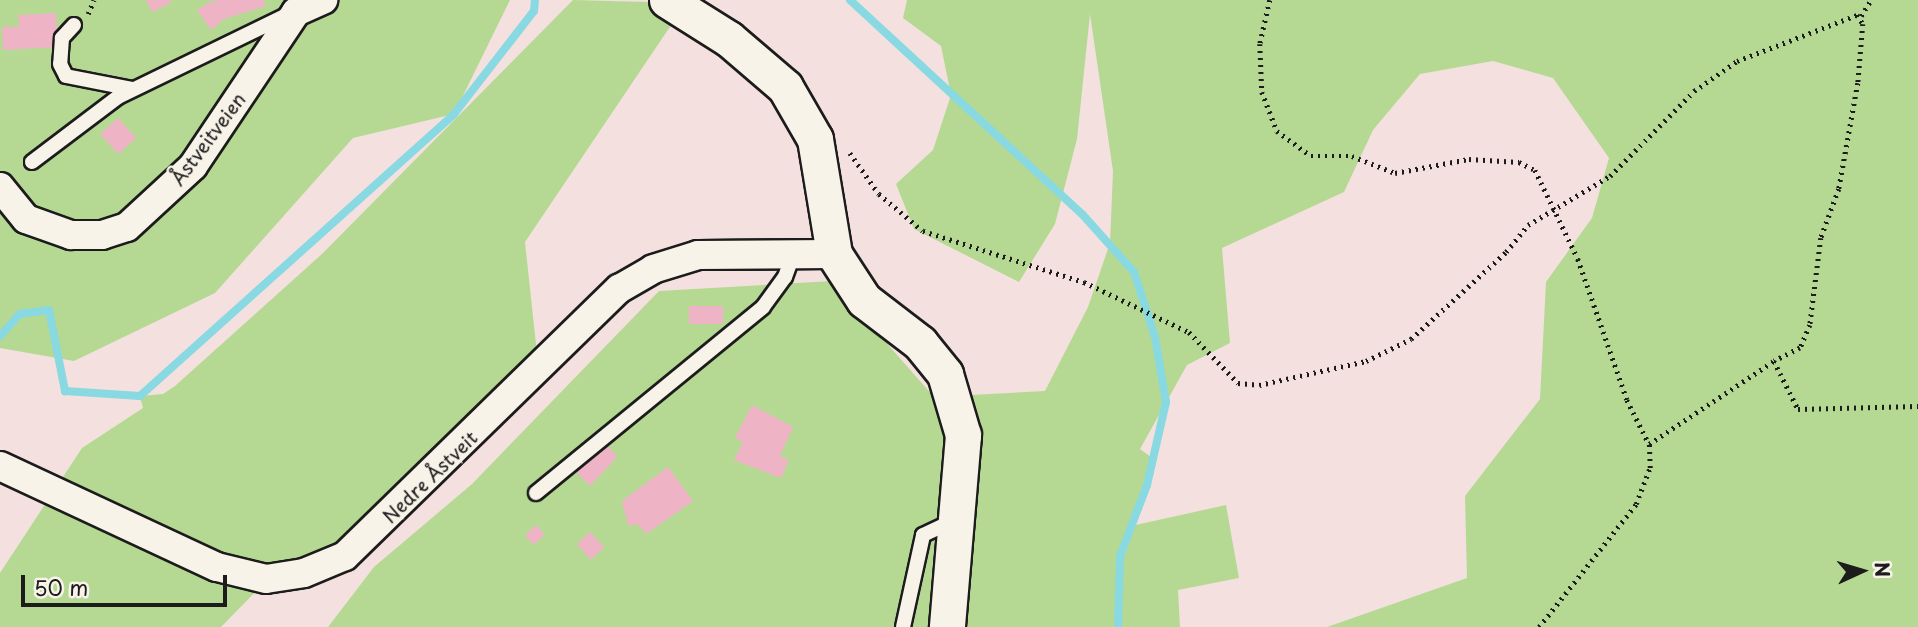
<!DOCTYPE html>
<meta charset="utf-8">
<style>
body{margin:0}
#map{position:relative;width:1918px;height:627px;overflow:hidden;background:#f4e0de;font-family:"Playpen Sans",sans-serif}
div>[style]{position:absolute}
.green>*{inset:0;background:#b5d993}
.stream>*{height:8px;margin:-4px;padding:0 4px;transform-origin:4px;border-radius:4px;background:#88d9e1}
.building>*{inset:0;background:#eeb4c6;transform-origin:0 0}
.path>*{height:4.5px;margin-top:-2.25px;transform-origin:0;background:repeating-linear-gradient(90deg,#1c1c1c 0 2px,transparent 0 7px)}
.roads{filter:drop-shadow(2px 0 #1c1c1c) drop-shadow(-2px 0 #1c1c1c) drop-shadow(0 2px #1c1c1c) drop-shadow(0 -2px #1c1c1c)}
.service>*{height:14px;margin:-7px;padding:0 7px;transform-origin:7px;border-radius:7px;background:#f7f3e8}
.minor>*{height:28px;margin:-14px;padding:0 14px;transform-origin:14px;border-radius:14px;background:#f7f3e8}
.tertiary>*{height:35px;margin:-17.5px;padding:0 17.5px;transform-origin:17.5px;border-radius:17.5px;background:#f7f3e8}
span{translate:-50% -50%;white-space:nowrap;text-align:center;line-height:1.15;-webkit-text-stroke:5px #f7f3e8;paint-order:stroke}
.street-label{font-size:19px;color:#1c1c1c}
.north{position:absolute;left:1827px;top:536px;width:70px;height:70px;-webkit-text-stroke:5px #f7f3e8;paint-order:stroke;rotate:86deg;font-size:19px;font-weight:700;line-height:28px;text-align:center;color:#1c1c1c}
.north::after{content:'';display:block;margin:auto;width:24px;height:32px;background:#1c1c1c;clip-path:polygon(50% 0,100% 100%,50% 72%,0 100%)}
.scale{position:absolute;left:21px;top:575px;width:206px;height:32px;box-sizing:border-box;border:4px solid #1c1c1c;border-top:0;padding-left:9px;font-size:21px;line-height:24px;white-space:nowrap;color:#1c1c1c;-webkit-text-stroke:5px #f7f3e8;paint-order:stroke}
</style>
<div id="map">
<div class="green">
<div style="clip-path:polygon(0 0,510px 0,454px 114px,353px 138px,215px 293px,74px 361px,0 348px)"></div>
<div style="clip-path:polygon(573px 0,686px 3px,525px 242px,539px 372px,345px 556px,266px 581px,221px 627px,0 627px,0 573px,82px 448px,143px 408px,140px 396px,163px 394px,175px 386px,322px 254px)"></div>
<div style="clip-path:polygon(907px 0,1918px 0,1918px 627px,1327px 627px,1467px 578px,1465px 496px,1540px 399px,1546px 282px,1592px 218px,1609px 158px,1553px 78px,1493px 61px,1420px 74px,1373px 130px,1344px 192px,1222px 248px,1230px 343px,1187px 365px,1140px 449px,1151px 457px,1131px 526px,1226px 505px,1239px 578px,1178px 590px,1180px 627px,328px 627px,374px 567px,472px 484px,659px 291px,832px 281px,934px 397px,1045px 391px,1088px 307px,1110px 243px,1113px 171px,1090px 14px,1077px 139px,1055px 224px,1019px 282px,914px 229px,896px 184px,933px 150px,951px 95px,941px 46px,903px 18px)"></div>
</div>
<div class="stream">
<div style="left:850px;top:0;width:317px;rotate:42.7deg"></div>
<div style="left:1083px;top:215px;width:76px;rotate:48.2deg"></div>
<div style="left:1134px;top:272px;width:68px;rotate:72.1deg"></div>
<div style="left:1155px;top:337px;width:66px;rotate:80.4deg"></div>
<div style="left:1166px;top:402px;width:85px;rotate:102.9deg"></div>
<div style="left:1147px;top:485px;width:76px;rotate:110.8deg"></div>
<div style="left:1120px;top:556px;width:71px;rotate:91.6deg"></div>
<div style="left:0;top:336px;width:30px;rotate:-48deg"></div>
<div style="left:20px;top:314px;width:29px;rotate:-8deg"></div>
<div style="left:49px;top:310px;width:83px;rotate:78.8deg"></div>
<div style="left:65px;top:391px;width:75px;rotate:3.8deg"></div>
<div style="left:140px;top:396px;width:422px;rotate:-41.9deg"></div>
<div style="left:454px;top:114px;width:130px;rotate:-52.2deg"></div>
<div style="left:534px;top:11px;width:11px;rotate:-85deg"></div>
</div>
<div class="building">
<div style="clip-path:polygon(146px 0,169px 0,171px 3px,152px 12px)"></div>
<div style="clip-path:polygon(213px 0,263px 0,266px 6px,224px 19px,211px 30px,197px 10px,211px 1px,216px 8px)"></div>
<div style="clip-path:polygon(56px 13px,58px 47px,3px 50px,2px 27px,19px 27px,18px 15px)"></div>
<div style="left:118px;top:118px;width:27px;height:24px;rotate:48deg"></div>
<div style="left:723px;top:306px;width:18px;height:34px;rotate:90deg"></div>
<div style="clip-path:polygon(752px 405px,793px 427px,780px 456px,789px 460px,781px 478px,734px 460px,743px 442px,735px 438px)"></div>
<div style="clip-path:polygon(605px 442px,617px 457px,590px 486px,575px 471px)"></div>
<div style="clip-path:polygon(668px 467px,693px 501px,646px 534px,639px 525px,628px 525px,622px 501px)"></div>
<div style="left:536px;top:525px;width:13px;height:15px;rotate:48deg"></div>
<div style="left:590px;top:532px;width:21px;height:18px;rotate:47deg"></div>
</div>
<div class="path">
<div style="left:1270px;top:0;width:45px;rotate:102.8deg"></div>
<div style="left:1260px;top:44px;width:48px;rotate:87.6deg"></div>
<div style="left:1262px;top:92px;width:42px;rotate:69deg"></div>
<div style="left:1277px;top:131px;width:42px;rotate:36.3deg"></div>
<div style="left:1311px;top:156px;width:41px"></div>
<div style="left:1352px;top:156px;width:46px;rotate:21.6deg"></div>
<div style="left:1395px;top:173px;width:75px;rotate:-10.7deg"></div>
<div style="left:1469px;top:159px;width:50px;rotate:3.4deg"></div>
<div style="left:1519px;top:162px;width:18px;rotate:27deg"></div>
<div style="left:1535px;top:170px;width:99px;rotate:64.2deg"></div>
<div style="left:1578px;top:259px;width:149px;rotate:70.8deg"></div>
<div style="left:1627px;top:400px;width:49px;rotate:63.4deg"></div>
<div style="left:1649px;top:444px;width:150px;rotate:-33.6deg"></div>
<div style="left:1774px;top:361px;width:54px;rotate:63.4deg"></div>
<div style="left:1798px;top:409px;width:120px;rotate:-1.4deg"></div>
<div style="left:88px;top:14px;width:15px;rotate:-67deg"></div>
<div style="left:1861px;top:16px;width:19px;rotate:-58deg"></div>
<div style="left:850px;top:153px;width:50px;rotate:54.7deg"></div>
<div style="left:879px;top:194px;width:57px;rotate:40.1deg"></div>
<div style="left:923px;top:231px;width:169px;rotate:17.6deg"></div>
<div style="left:1084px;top:282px;width:116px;rotate:25.5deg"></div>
<div style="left:1189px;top:332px;width:71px;rotate:46.1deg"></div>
<div style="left:1238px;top:383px;width:21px;rotate:5deg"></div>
<div style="left:1259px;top:385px;width:110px;rotate:-12.6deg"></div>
<div style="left:1366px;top:361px;width:50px;rotate:-26.1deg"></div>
<div style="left:1411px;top:339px;width:129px;rotate:-42.5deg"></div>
<div style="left:1506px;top:252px;width:35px;rotate:-51deg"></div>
<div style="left:1528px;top:225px;width:96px;rotate:-30.9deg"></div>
<div style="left:1610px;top:176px;width:120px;rotate:-45.3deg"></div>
<div style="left:1694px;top:91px;width:52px;rotate:-34.9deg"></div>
<div style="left:1737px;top:61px;width:129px;rotate:-21deg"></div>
<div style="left:1857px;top:15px;width:11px;rotate:56deg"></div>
<div style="left:1863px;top:24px;width:59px;rotate:94.8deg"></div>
<div style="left:1858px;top:83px;width:108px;rotate:100.2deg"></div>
<div style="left:1839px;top:189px;width:52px;rotate:110.2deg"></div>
<div style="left:1821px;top:238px;width:88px;rotate:97.2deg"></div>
<div style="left:1810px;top:325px;width:25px;rotate:113deg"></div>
<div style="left:1800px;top:348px;width:29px;rotate:153deg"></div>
<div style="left:1539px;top:627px;width:157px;rotate:-51.7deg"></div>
<div style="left:1636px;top:504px;width:39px;rotate:-69deg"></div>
<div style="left:1650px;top:468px;width:24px;rotate:-92deg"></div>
</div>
<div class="roads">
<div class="service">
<div style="left:74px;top:25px;width:18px;rotate:133deg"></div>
<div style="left:62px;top:38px;width:26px;rotate:94deg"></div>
<div style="left:60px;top:64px;width:13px;rotate:63deg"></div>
<div style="left:66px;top:76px;width:67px;rotate:11.1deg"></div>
<div style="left:32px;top:162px;width:108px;rotate:-37.1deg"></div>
<div style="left:118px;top:97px;width:192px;rotate:-25.9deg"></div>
<div style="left:536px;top:493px;width:293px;rotate:-39.3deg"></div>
<div style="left:763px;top:307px;width:37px;rotate:-54deg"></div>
<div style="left:785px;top:277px;width:23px;rotate:-70deg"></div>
<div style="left:903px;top:627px;width:94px;rotate:-77.7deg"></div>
<div style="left:923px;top:535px;width:35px;rotate:-25deg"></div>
</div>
<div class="minor">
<div style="left:0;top:187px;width:41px;rotate:50.9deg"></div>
<div style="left:26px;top:219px;width:48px;rotate:19.6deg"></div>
<div style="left:71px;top:235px;width:31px"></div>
<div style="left:102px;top:235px;width:26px;rotate:-18deg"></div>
<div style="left:127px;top:227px;width:90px;rotate:-42.7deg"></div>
<div style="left:193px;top:166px;width:185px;rotate:-56.2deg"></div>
<div style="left:296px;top:12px;width:30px;rotate:-24deg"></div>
<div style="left:0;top:466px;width:239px;rotate:25deg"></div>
<div style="left:217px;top:567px;width:50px;rotate:13.8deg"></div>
<div style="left:266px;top:579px;width:38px;rotate:-9deg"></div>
<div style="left:304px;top:573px;width:44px;rotate:-22.5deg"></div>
<div style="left:345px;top:556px;width:383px;rotate:-44.3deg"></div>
<div style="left:619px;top:289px;width:39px;rotate:-30deg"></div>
<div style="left:653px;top:269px;width:47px;rotate:-17.3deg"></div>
<div style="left:698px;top:255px;width:136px;rotate:-0.4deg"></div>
</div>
<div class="tertiary">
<div style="left:667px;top:0;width:73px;rotate:32.2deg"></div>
<div style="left:729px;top:39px;width:74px;rotate:40.6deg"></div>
<div style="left:785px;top:87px;width:60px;rotate:60deg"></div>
<div style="left:815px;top:139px;width:117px;rotate:80.6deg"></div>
<div style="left:834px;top:254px;width:55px;rotate:56.9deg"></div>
<div style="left:864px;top:300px;width:71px;rotate:37.5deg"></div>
<div style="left:920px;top:343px;width:40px;rotate:51deg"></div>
<div style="left:945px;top:374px;width:64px;rotate:73.6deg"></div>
<div style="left:963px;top:435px;width:193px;rotate:94.8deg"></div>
</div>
</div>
<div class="street-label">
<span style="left:208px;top:139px;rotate:-53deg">Åstveitveien</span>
<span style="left:430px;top:477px;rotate:-44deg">Nedre Åstveit</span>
</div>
<div class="north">N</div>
<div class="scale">50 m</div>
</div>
